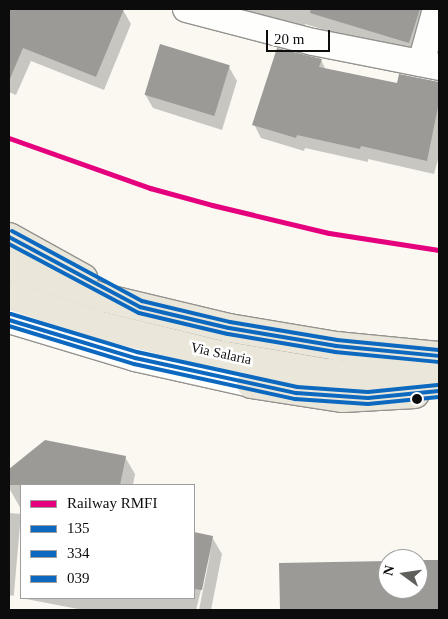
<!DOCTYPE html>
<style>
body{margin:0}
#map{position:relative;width:448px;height:619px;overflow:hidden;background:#faf8f1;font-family:"Times New Roman",serif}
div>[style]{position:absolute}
.shadow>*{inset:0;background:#0003;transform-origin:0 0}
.building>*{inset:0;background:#9c9a97;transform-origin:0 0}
.roads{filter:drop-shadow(1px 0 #93928f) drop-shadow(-1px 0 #93928f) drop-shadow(0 1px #93928f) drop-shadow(0 -1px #93928f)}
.minor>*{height:26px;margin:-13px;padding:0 13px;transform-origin:13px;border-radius:13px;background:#fefefd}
.primary>*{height:28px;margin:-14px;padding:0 14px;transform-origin:14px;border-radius:14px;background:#eae7da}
.bus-1>*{height:4px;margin:-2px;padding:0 2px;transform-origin:2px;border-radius:2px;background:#0c69bf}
.bus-2>*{height:4px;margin:-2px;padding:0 2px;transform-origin:2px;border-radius:2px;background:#0c69bf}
.bus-3>*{height:4px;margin:-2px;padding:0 2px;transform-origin:2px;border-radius:2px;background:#0c69bf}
.rail-1>*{height:5px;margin:-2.5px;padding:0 2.5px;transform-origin:2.5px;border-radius:2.5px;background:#e5007d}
.dots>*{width:14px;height:14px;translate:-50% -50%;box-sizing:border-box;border:2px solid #fff;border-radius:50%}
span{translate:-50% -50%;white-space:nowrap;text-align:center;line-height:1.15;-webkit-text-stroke:5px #fff;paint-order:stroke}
.street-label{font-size:14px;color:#0c0c0c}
.frame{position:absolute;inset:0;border:10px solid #0c0c0c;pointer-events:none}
.legend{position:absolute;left:20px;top:484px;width:175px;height:115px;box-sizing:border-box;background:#fff;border:1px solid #9e9e9e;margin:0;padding:6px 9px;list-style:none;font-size:15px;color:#0c0c0c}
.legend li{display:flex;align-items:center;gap:10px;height:25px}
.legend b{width:25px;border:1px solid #9e9e9e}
.north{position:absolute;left:378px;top:549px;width:50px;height:50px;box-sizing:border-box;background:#fff;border:1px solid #9e9e9e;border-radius:50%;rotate:284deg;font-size:14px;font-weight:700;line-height:20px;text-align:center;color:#0c0c0c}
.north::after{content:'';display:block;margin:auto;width:18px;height:22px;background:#5f5f5c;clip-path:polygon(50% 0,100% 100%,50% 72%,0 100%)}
.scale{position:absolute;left:266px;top:30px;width:64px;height:22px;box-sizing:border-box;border:2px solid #0c0c0c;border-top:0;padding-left:6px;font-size:15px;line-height:18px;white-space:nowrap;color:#0c0c0c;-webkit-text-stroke:4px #fff;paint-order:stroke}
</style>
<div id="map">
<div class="shadow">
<div style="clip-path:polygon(9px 9px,123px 10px,131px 24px,104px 90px,31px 61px,16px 95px,9px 92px)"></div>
<div style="clip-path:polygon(228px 9px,433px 9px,418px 58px,305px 24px,304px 27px)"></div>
<div style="clip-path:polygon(321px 60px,326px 70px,398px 85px,400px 76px,439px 84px,439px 156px,434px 174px,368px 159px,368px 162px,305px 148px,304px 151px,261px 138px,254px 124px)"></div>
<div style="clip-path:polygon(229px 67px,237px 81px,222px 130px,153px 108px,145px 94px)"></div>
<div style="clip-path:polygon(125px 457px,135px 474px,133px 485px,21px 485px,21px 509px,9px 488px,10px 470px)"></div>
<div style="left:9px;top:513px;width:12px;height:82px;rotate:5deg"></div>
<div style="clip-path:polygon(194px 533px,212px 537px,222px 554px,211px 610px,199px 610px,211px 550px,196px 610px,83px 610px,21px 598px,194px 598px)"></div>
<div style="clip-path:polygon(439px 561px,439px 610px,281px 610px,280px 564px,388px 562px,388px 589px,418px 589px,418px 562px)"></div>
</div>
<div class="building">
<div style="clip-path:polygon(9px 9px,124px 9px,96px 77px,23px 48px,9px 81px)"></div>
<div style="clip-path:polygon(311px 9px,420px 9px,409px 43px,310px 13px)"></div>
<div style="left:160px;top:44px;width:73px;height:53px;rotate:17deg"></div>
<div style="clip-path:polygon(277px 48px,322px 59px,319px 67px,397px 83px,399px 74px,439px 82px,439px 102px,427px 161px,361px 146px,360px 149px,297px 135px,296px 138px,252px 125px)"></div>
<div style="clip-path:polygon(45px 440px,126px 456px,120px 485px,9px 485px,9px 469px)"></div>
<div style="clip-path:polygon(194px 532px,213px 536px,202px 590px,194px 589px)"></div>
<div style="clip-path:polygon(418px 560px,439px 560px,439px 610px,280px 610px,279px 563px,388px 561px,388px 589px,418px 589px)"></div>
</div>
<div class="roads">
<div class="minor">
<div style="left:186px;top:9px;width:131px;rotate:14.6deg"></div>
<div style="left:313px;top:42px;width:128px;rotate:11.2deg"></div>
<div style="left:421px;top:63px;width:56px;rotate:-74.5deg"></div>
<div style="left:9px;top:320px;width:132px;rotate:16.8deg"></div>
<div style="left:135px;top:358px;width:119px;rotate:12.6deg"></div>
</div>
<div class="primary">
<div style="left:9px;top:237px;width:85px;rotate:29deg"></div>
<div style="left:9px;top:266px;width:100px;rotate:18.6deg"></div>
<div style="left:104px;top:298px;width:129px;rotate:13.5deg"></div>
<div style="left:229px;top:328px;width:109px;rotate:9.5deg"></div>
<div style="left:336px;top:346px;width:103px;rotate:5.5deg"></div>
<div style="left:9px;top:295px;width:90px;rotate:18.8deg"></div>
<div style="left:94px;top:324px;width:131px;rotate:13.7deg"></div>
<div style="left:221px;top:355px;width:108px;rotate:9.6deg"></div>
<div style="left:327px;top:373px;width:112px;rotate:5.1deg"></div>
<div style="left:251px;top:384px;width:93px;rotate:8.7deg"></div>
<div style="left:343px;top:398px;width:72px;rotate:-3.2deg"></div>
</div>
</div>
<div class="bus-1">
<div style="left:9px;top:237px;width:149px;rotate:28.1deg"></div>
<div style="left:140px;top:307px;width:91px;rotate:13.3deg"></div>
<div style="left:229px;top:328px;width:109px;rotate:9.5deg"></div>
<div style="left:336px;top:346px;width:103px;rotate:5.5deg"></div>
<div style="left:9px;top:320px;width:132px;rotate:16.8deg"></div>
<div style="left:135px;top:358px;width:165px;rotate:12.3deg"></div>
<div style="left:296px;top:393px;width:72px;rotate:4deg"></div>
<div style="left:368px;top:398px;width:71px;rotate:-5.6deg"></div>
</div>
<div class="bus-2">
<div style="left:9px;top:244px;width:147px;rotate:28deg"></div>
<div style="left:139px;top:313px;width:91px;rotate:13.3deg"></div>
<div style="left:228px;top:334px;width:109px;rotate:9.5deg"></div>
<div style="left:335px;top:352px;width:103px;rotate:5.5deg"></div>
<div style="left:9px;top:326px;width:131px;rotate:16.9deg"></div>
<div style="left:134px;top:364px;width:165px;rotate:12.3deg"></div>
<div style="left:295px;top:399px;width:73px;rotate:3.9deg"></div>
<div style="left:368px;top:404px;width:71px;rotate:-5.6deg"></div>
</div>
<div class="bus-3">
<div style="left:12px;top:231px;width:148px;rotate:28.3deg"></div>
<div style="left:142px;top:301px;width:90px;rotate:13.4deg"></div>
<div style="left:230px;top:322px;width:109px;rotate:9.5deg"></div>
<div style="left:337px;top:340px;width:102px;rotate:5.6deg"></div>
<div style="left:11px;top:314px;width:132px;rotate:16.8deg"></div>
<div style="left:137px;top:352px;width:164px;rotate:12.3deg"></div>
<div style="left:297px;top:387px;width:71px;rotate:4deg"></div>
<div style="left:368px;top:392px;width:70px;rotate:-5.7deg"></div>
</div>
<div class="rail-1">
<div style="left:9px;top:138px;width:150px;rotate:19.5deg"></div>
<div style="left:150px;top:188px;width:64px;rotate:15.3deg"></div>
<div style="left:212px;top:205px;width:120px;rotate:13.5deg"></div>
<div style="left:329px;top:233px;width:111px;rotate:8.8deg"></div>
</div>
<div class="dots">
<div style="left:417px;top:399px;background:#0c0c0c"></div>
</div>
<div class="street-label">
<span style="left:221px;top:354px;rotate:12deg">Via Salaria</span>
</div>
<div class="frame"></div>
<ul class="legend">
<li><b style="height:6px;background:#e5007d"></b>Railway RMFI</li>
<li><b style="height:6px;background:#0c69bf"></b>135</li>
<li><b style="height:6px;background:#0c69bf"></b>334</li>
<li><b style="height:6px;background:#0c69bf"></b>039</li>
</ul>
<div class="north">N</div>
<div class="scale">20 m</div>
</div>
